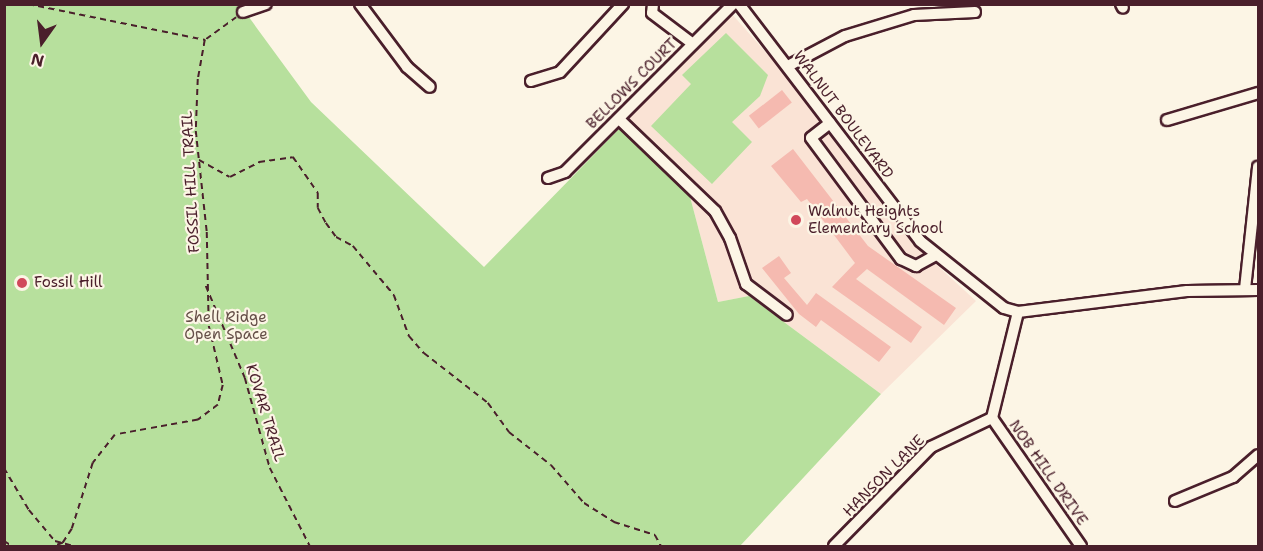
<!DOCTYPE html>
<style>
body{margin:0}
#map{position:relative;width:1263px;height:551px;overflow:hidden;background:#fcf5e5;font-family:"Shantell Sans",sans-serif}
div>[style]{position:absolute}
.built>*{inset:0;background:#fae3d5}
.green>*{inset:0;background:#b7e09d}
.building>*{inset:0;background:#f5bab0;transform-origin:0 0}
.path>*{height:1.5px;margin-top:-0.75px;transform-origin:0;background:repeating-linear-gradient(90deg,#4a1f2b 0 6px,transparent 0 10.5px)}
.roads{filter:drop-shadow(2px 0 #4a1f2b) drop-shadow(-2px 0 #4a1f2b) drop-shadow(0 2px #4a1f2b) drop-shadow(0 -2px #4a1f2b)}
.minor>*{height:10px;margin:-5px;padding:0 5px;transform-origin:5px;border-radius:5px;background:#fcf5e5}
.dots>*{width:16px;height:16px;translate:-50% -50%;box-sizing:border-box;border:3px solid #fcf5e5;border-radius:50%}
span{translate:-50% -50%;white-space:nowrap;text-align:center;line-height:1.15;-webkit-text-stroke:4.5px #fcf5e5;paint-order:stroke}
.street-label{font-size:15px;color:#4a1f2b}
.poi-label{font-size:15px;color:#4a1f2b}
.left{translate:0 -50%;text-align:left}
.park-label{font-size:15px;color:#654f48}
.frame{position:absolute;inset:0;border:6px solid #4a1f2b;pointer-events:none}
.north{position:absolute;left:12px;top:12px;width:60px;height:60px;-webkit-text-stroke:4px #fcf5e5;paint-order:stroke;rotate:194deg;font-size:16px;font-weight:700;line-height:24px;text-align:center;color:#4a1f2b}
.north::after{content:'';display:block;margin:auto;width:21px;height:27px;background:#4a1f2b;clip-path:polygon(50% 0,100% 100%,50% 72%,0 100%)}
</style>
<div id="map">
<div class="built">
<div style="clip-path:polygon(731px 13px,784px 73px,916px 246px,976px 301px,881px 394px,749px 296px,718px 302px,689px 193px,620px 128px)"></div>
</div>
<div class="green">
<div style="clip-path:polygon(4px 5px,240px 5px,311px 102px,484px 267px,620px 128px,689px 193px,718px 302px,749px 296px,881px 394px,740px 546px,5px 546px)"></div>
<div style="clip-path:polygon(726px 33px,768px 75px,760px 96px,732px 122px,752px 142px,712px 184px,651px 126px,691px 84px,682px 75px)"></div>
</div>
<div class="building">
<div style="left:782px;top:90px;width:16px;height:42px;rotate:52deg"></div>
<div style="clip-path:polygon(793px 149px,868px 246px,956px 308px,944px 325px,867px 269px,856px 279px,922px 327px,911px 343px,832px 287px,855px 263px,807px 199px,801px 202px,771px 166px)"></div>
<div style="clip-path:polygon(779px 256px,791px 273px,784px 278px,807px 305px,816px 293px,891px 347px,879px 362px,821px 320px,816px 327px,799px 314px,762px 268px)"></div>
</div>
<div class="path">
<div style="left:28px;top:4px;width:181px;rotate:11.5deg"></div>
<div style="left:205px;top:40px;width:40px;rotate:100deg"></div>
<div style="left:198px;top:79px;width:52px;rotate:92.2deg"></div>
<div style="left:196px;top:131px;width:102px;rotate:83.8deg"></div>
<div style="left:207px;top:232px;width:94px;rotate:88.8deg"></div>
<div style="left:209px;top:326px;width:61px;rotate:76.7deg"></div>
<div style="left:223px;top:385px;width:21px;rotate:104deg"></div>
<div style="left:218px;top:405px;width:25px;rotate:143deg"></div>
<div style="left:198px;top:420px;width:84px;rotate:169.8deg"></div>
<div style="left:115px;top:435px;width:36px;rotate:128deg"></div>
<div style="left:93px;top:463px;width:69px;rotate:107.7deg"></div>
<div style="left:72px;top:529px;width:17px;rotate:123deg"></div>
<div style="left:63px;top:543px;width:9px;rotate:159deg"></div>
<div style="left:206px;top:39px;width:37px;rotate:-36deg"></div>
<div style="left:199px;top:160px;width:35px;rotate:29deg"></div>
<div style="left:230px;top:177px;width:33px;rotate:-27deg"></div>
<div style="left:259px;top:162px;width:34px;rotate:-8deg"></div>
<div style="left:293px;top:157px;width:44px;rotate:55.2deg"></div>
<div style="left:318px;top:193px;width:15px;rotate:90deg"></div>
<div style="left:318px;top:208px;width:17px;rotate:62deg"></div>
<div style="left:326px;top:223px;width:17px;rotate:54deg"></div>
<div style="left:336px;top:237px;width:19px;rotate:28deg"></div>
<div style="left:353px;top:246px;width:64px;rotate:50.1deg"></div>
<div style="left:394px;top:295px;width:44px;rotate:69.9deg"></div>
<div style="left:409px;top:336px;width:23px;rotate:49deg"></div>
<div style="left:424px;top:353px;width:81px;rotate:38deg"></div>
<div style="left:488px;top:403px;width:36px;rotate:54deg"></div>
<div style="left:509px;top:432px;width:53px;rotate:38.2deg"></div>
<div style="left:551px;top:465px;width:50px;rotate:49deg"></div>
<div style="left:584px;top:503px;width:36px;rotate:32deg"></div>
<div style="left:614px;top:522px;width:43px;rotate:17.6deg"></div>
<div style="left:655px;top:535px;width:13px;rotate:61deg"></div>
<div style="left:206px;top:286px;width:100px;rotate:67deg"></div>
<div style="left:245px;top:378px;width:93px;rotate:74.5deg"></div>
<div style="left:270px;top:468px;width:88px;rotate:62.9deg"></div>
<div style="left:4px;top:429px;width:12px;rotate:90deg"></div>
<div style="left:4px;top:468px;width:49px;rotate:59.2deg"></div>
<div style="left:29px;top:510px;width:40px;rotate:50deg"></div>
<div style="left:55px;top:541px;width:20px;rotate:15deg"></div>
<div style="left:4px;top:541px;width:9px;rotate:32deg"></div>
</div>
<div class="roads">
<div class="minor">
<div style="left:360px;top:4px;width:79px;rotate:53.3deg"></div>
<div style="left:407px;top:67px;width:30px;rotate:41deg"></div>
<div style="left:653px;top:4px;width:9px;rotate:96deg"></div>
<div style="left:652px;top:13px;width:51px;rotate:37.1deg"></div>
<div style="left:739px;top:4px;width:298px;rotate:52.6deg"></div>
<div style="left:920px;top:241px;width:107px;rotate:38.6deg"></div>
<div style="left:1004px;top:308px;width:15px;rotate:16deg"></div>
<div style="left:1018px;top:312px;width:170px;rotate:-7.1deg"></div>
<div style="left:1187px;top:291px;width:71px;rotate:-0.8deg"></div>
<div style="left:1121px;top:4px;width:4px;rotate:63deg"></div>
<div style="left:243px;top:12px;width:24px;rotate:-19deg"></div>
<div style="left:788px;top:66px;width:64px;rotate:-27.8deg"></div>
<div style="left:845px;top:36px;width:72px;rotate:-16.9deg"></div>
<div style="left:914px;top:15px;width:61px;rotate:-2.8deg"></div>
<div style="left:531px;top:81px;width:30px;rotate:-17deg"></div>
<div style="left:560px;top:72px;width:93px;rotate:-47.2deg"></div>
<div style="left:619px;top:119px;width:133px;rotate:43.8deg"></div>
<div style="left:715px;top:211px;width:31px;rotate:61deg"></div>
<div style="left:730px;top:238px;width:49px;rotate:70.8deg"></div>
<div style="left:746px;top:284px;width:51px;rotate:37.1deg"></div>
<div style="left:1167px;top:120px;width:95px;rotate:-16.5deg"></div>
<div style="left:830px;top:123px;width:24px;rotate:142deg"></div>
<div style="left:811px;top:138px;width:151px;rotate:53.4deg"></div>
<div style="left:901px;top:259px;width:17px;rotate:25deg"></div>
<div style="left:916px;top:266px;width:21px;rotate:-29deg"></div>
<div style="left:548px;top:178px;width:18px;rotate:-19deg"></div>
<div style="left:565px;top:172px;width:238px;rotate:-45deg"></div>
<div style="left:1245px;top:289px;width:123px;rotate:-83.9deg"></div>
<div style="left:1018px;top:312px;width:109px;rotate:103.8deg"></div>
<div style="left:992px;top:418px;width:156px;rotate:55.2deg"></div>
<div style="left:1175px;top:501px;width:63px;rotate:-22.5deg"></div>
<div style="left:1233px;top:477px;width:33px;rotate:-41deg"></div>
<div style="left:834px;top:546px;width:139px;rotate:-45.6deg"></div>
<div style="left:931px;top:447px;width:68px;rotate:-25.4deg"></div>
</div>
</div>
<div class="dots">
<div style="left:796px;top:220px;background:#d1495b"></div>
<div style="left:22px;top:283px;background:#d1495b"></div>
</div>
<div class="street-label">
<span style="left:632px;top:84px;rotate:-45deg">BELLOWS COURT</span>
<span style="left:843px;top:115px;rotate:53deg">WALNUT BOULEVARD</span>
<span style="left:191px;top:182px;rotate:-93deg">FOSSIL HILL TRAIL</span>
<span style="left:265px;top:413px;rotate:73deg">KOVAR TRAIL</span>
<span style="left:1048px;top:473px;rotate:55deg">NOB HILL DRIVE</span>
<span style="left:884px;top:476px;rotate:-45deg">HANSON LANE</span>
</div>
<div class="poi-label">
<span class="left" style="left:808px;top:220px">Walnut Heights<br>Elementary School</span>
<span class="left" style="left:34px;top:283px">Fossil Hill</span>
</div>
<div class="park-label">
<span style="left:226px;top:326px">Shell Ridge<br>Open Space</span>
</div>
<div class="frame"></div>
<div class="north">N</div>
</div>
